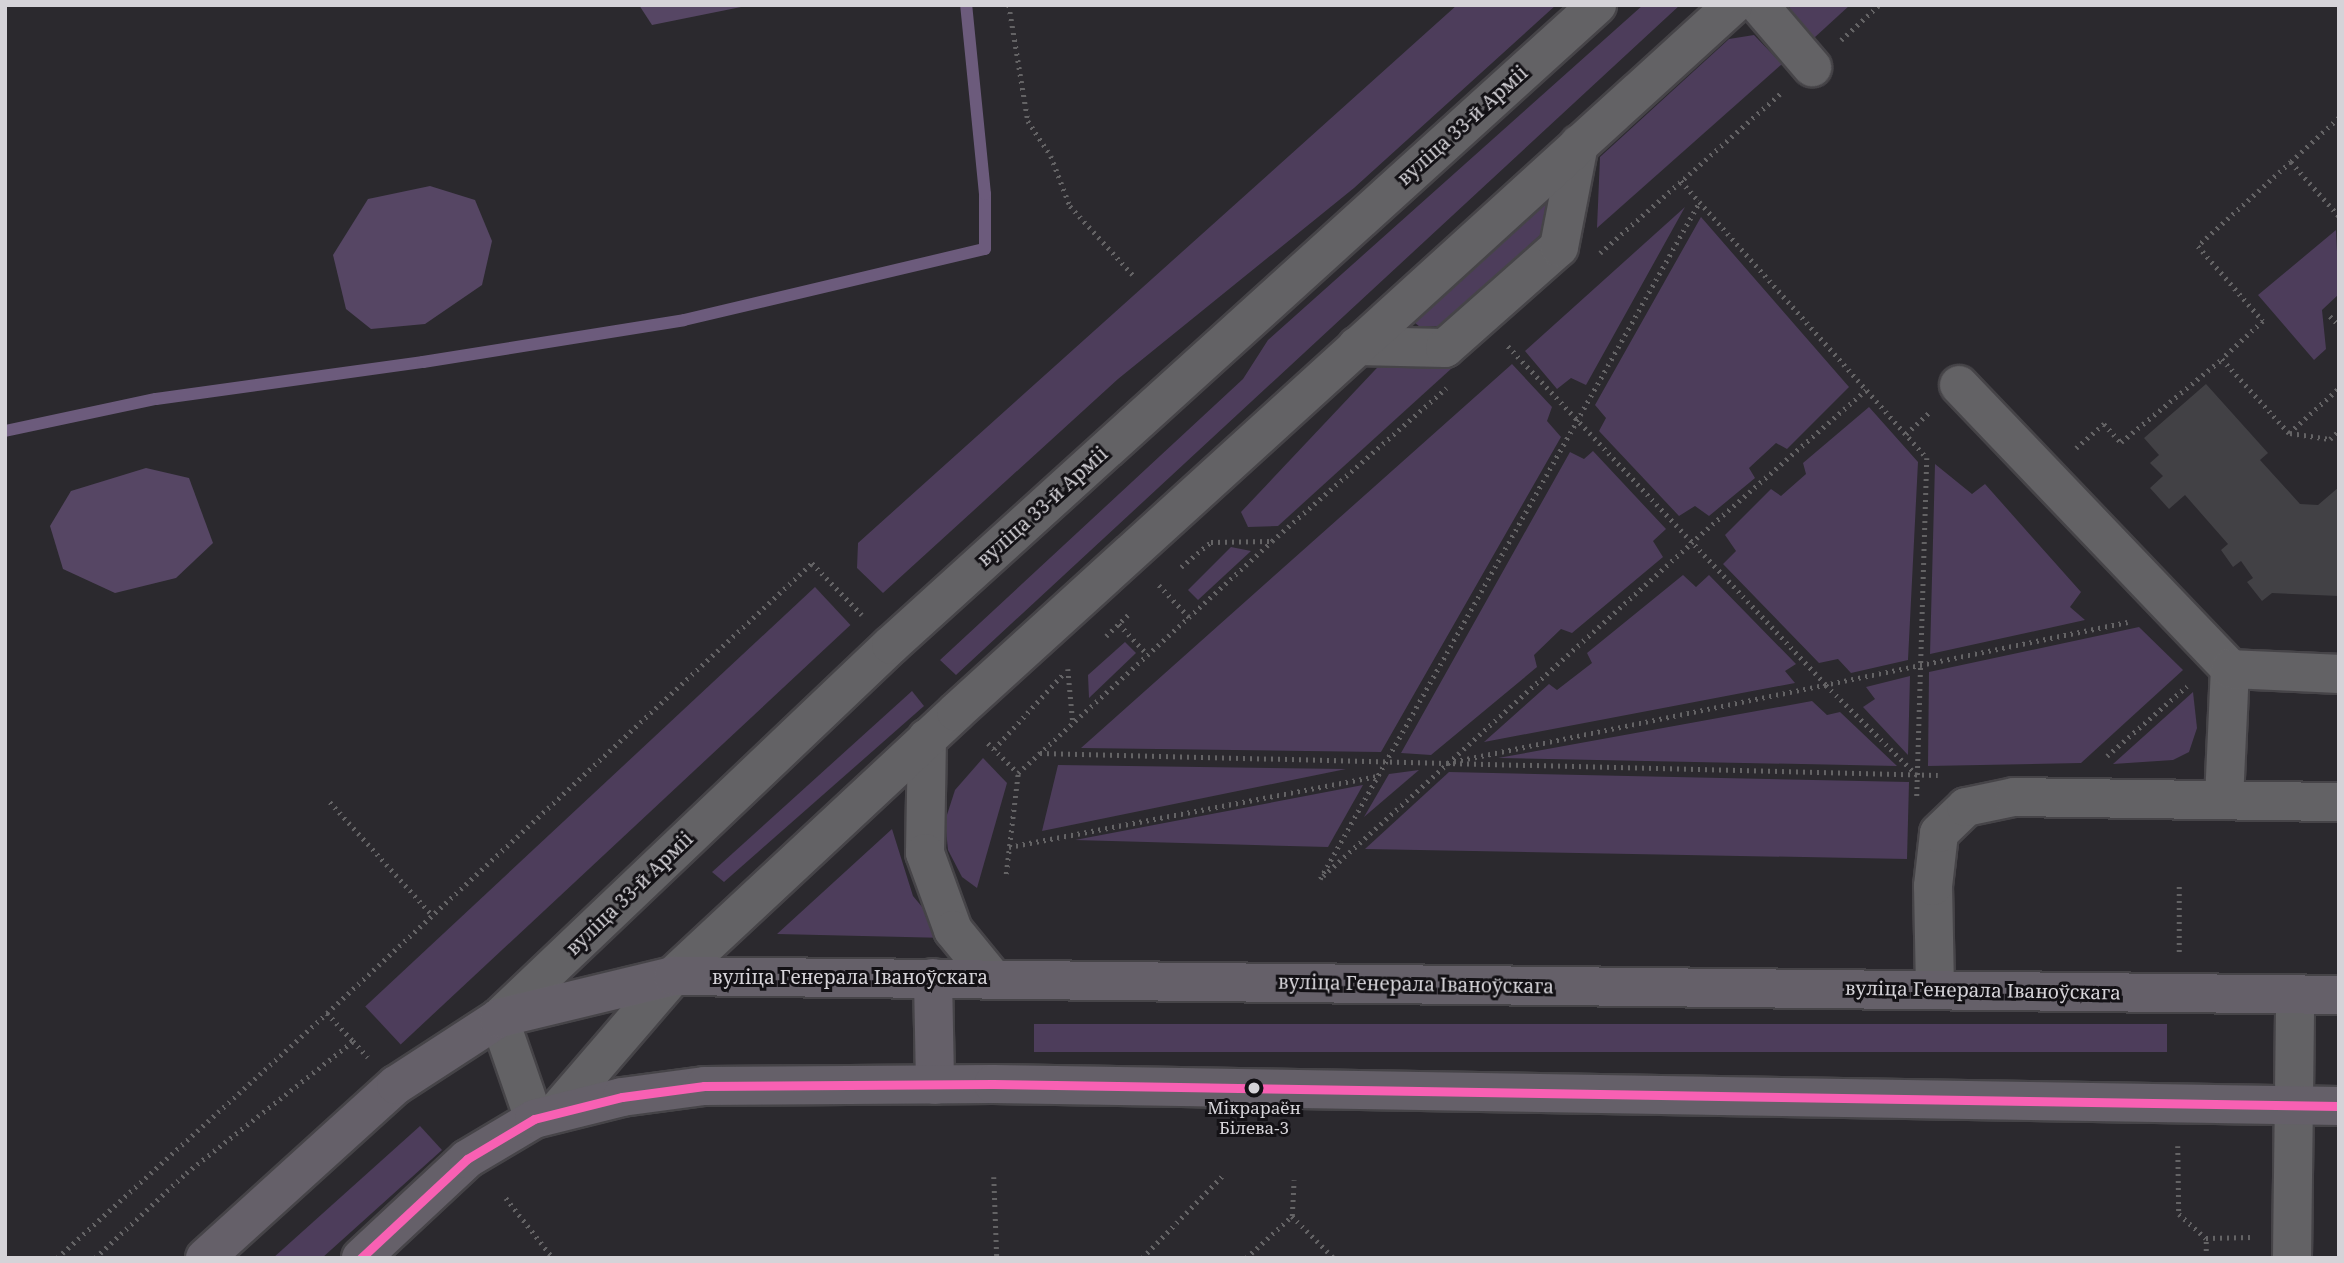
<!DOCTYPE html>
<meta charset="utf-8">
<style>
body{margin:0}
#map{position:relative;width:2344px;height:1263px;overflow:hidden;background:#2b292e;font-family:"Noto Serif",serif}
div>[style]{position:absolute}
.green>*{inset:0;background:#4d3d5b;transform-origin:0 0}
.forest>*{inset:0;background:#564664}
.stream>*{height:12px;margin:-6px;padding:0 6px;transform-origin:6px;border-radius:6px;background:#6c5b7c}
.building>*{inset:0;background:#424145}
.path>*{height:4.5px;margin-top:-2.25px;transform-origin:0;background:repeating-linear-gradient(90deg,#646365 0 2px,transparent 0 7px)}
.roads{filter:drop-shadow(2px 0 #464448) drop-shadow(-2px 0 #464448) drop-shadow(0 2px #464448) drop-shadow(0 -2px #464448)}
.minor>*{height:38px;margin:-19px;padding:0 19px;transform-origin:19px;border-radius:19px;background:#636265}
.major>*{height:38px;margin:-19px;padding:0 19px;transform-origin:19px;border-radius:19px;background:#656069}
.bus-1>*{height:9px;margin:-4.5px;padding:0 4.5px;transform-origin:4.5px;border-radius:4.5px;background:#f860b3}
.dots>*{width:19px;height:19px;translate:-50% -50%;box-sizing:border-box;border:4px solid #131115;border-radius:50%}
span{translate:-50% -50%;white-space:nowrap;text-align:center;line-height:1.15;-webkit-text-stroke:6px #131115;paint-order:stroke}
.bus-label{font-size:17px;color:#d5d3d8}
.street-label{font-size:19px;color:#d5d3d8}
.frame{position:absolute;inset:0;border:7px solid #d5d3d8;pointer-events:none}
</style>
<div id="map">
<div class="green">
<div style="clip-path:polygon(1457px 5px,1556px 5px,1354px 188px,1118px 379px,883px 593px,857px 568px,858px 543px)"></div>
<div style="clip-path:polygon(1643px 5px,1680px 5px,956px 675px,940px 660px,1243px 379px,1268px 340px)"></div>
<div style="clip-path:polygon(1790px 5px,1850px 5px,1814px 38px,1790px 12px)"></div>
<div style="clip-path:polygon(1754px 35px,1782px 64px,1597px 228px,1600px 157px,1729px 39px)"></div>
<div style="clip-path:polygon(1578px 175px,1563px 214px,1441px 326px,1420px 327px,1414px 322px)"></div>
<div style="clip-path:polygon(1685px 207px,1586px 385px,1571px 378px,1557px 389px,1525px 351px)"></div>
<div style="clip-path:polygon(1701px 217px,1849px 387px,1787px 449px,1776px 443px,1749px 468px,1755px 478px,1709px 516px,1695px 506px,1679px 516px,1599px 431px,1606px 418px,1595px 405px)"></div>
<div style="clip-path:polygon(2336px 230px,2339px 294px,2322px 310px,2326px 349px,2314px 360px,2258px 295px)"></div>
<div style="clip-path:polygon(1391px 353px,1463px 358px,1278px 526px,1248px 527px,1241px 512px)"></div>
<div style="clip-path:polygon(1512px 364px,1552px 407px,1547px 421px,1561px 437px,1381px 752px,1081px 748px)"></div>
<div style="clip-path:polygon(1869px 407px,1918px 462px,1908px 660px,1851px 673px,1838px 659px,1819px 663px,1723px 564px,1736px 551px,1725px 535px,1771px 489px,1781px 496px,1806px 474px,1803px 463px)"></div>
<div style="clip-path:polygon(1593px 451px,1666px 529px,1653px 541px,1663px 557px,1572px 633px,1561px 629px,1534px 655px,1537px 667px,1431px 755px,1401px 753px,1570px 452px,1584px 459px)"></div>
<div style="clip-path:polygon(1935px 464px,1972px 494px,1985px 484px,2081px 592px,2070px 607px,2085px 620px,1930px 654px)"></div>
<div style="clip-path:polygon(1231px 547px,1251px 551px,1198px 600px,1188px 590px)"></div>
<div style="clip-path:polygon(1683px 575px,1696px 587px,1709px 575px,1796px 664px,1785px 671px,1795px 683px,1484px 742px,1549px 684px,1557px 690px,1592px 663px,1587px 653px)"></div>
<div style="left:815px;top:587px;width:52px;height:615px;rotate:47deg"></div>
<div style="clip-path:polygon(2139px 627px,2183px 670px,2081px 763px,1928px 766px,1929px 672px)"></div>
<div style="clip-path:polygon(1125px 642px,1136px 653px,1089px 698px,1088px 675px)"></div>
<div style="clip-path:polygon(1910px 676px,1908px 755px,1863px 707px,1875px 699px,1866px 687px)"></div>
<div style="clip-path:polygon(912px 691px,924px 706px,724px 882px,712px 872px)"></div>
<div style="clip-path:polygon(2193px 692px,2197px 728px,2189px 752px,2173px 760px,2113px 764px)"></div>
<div style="clip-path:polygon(1812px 701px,1827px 715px,1840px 712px,1897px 766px,1498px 758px)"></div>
<div style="clip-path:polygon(983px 758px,1007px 783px,977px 888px,962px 877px,948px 850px,945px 821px,955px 790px)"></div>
<div style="clip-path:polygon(1058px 765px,1346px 769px,1042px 831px)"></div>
<div style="clip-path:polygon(1419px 770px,1364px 817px,1389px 774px)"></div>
<div style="clip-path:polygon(1449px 772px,1909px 782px,1907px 859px,1365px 849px)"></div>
<div style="clip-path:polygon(1363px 785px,1328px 847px,1075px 840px)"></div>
<div style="clip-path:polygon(892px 829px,913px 896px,948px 938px,777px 934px)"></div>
<div style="left:1034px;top:1024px;width:1133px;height:28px"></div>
<div style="clip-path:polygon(420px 1126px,442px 1150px,322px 1258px,273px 1258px)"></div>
</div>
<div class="forest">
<div style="clip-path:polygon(639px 5px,751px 5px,652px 25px)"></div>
<div style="clip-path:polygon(430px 186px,475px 200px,492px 241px,482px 285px,425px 324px,371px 329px,346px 309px,333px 255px,368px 199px)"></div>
<div style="clip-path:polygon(146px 468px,189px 478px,213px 543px,176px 578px,115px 593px,63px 569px,50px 526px,71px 491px)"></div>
</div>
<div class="stream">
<div style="left:5px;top:431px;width:154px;rotate:-12deg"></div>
<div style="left:156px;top:399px;width:270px;rotate:-7.9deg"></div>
<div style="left:423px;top:362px;width:264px;rotate:-9.1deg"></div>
<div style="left:684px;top:320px;width:309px;rotate:-13.3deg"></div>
<div style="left:985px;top:249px;width:55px;rotate:-90deg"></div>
<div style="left:985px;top:194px;width:190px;rotate:-95.7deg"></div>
</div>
<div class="building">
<div style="clip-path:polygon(2206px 384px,2268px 453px,2260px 460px,2300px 504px,2318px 505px,2339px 487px,2339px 596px,2272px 593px,2262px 601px,2247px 582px,2253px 578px,2241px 561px,2233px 567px,2221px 550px,2228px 544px,2185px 495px,2169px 509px,2150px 488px,2163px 476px,2150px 463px,2159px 455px,2144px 438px)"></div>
</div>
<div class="path">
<div style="left:1009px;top:5px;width:118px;rotate:80.7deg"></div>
<div style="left:1028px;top:121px;width:42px;rotate:56.7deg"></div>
<div style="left:1051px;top:156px;width:53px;rotate:69.2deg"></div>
<div style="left:1070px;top:206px;width:93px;rotate:47.6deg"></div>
<div style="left:1841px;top:40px;width:52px;rotate:-42.6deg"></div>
<div style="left:2339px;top:118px;width:65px;rotate:137.5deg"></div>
<div style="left:2291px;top:162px;width:72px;rotate:48.4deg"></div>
<div style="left:2291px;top:162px;width:125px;rotate:137.9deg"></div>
<div style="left:2198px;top:246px;width:99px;rotate:49.1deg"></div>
<div style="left:2263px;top:321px;width:56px;rotate:137.2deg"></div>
<div style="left:2222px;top:359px;width:100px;rotate:47.8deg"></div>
<div style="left:2289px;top:433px;width:67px;rotate:-42deg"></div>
<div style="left:1681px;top:181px;width:370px;rotate:48.4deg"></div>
<div style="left:1927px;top:458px;width:340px;rotate:91.7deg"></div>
<div style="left:1600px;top:253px;width:243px;rotate:-41.5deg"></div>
<div style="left:2330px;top:316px;width:13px;rotate:45deg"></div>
<div style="left:1508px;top:346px;width:465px;rotate:46.8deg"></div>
<div style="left:1826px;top:685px;width:128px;rotate:44.7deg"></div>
<div style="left:2290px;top:433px;width:40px;rotate:8.5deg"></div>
<div style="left:2330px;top:439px;width:12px;rotate:-42deg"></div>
<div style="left:1906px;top:434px;width:34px;rotate:-43deg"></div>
<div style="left:2076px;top:448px;width:37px;rotate:-41deg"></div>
<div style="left:2104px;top:424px;width:25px;rotate:47deg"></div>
<div style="left:2121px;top:442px;width:131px;rotate:-39.4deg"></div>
<div style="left:1181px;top:567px;width:39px;rotate:-40deg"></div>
<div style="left:1211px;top:542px;width:60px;rotate:-1deg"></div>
<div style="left:1159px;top:585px;width:44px;rotate:46.8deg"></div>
<div style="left:1119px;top:624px;width:42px;rotate:46.9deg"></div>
<div style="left:1106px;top:636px;width:33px;rotate:-44deg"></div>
<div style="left:1068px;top:669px;width:54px;rotate:84.7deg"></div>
<div style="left:988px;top:743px;width:42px;rotate:45deg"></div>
<div style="left:994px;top:749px;width:102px;rotate:-47.4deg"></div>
<div style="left:1040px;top:753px;width:898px;rotate:1.4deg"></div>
<div style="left:2107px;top:756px;width:106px;rotate:-41.2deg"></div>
<div style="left:1447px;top:763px;width:695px;rotate:-11.7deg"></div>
<div style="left:330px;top:802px;width:152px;rotate:47.9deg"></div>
<div style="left:1009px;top:847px;width:374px;rotate:-10.9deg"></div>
<div style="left:1006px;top:874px;width:102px;rotate:-83.2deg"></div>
<div style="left:1018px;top:773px;width:344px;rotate:-42.4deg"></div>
<div style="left:1272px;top:541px;width:232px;rotate:-41.3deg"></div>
<div style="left:1323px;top:876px;width:496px;rotate:-42.1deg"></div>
<div style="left:1691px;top:543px;width:232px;rotate:-41.2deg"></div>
<div style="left:1320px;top:879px;width:777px;rotate:-60.73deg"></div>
<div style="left:2179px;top:952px;width:69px;rotate:-90deg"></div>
<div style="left:327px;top:1013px;width:38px;rotate:47deg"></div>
<div style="left:2178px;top:1146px;width:68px;rotate:89.2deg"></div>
<div style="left:2179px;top:1214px;width:36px;rotate:42deg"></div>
<div style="left:994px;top:1177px;width:81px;rotate:87.9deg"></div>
<div style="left:506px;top:1198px;width:76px;rotate:51.9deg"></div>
<div style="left:1292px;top:1216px;width:59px;rotate:45deg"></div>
<div style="left:57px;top:1258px;width:365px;rotate:-42.2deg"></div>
<div style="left:327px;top:1013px;width:662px;rotate:-42.86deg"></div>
<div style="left:812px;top:563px;width:72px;rotate:46.1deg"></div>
<div style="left:95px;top:1258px;width:125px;rotate:-43deg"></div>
<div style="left:186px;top:1173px;width:213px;rotate:-38.3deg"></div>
<div style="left:353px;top:1041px;width:22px;rotate:47deg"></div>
<div style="left:1142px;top:1258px;width:116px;rotate:-45.7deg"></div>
<div style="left:1246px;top:1258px;width:62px;rotate:-42.4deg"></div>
<div style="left:1292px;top:1216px;width:36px;rotate:-87deg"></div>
<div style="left:2206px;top:1258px;width:20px;rotate:-90deg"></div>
<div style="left:2206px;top:1238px;width:47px;rotate:-1.2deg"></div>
</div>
<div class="roads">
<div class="minor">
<div style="left:1759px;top:5px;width:82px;rotate:49.5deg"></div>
<div style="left:1357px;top:346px;width:88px;rotate:1.3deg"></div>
<div style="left:1445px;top:348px;width:152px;rotate:-41.5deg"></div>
<div style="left:1559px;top:247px;width:105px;rotate:-79deg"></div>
<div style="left:1959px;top:385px;width:393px;rotate:46.3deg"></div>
<div style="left:927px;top:738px;width:115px;rotate:91deg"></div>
<div style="left:925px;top:853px;width:82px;rotate:70deg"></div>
<div style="left:953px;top:930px;width:63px;rotate:50.8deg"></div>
<div style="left:2224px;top:800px;width:131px;rotate:-87.4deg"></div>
<div style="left:2230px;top:669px;width:109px;rotate:2.6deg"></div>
<div style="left:1935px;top:989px;width:103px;rotate:-91.1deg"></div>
<div style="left:1933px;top:886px;width:53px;rotate:-83.5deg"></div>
<div style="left:1939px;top:833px;width:37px;rotate:-44deg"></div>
<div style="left:1966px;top:807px;width:49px;rotate:-11.8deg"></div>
<div style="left:2014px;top:797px;width:325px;rotate:0.9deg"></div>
<div style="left:556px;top:1112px;width:179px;rotate:-49.3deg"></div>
<div style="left:673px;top:976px;width:387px;rotate:-43deg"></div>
<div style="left:956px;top:712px;width:1051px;rotate:-42.3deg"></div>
<div style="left:534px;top:1119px;width:107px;rotate:-109.1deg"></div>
<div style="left:499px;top:1018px;width:541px;rotate:-43.58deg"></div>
<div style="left:891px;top:645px;width:953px;rotate:-42.19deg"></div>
<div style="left:2292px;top:1258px;width:263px;rotate:-89.3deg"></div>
</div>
<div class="major">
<div style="left:933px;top:978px;width:107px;rotate:88.9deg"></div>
<div style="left:205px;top:1258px;width:258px;rotate:-42.2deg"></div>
<div style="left:396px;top:1085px;width:123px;rotate:-33deg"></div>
<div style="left:499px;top:1018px;width:179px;rotate:-13.6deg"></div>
<div style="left:673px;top:976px;width:1666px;rotate:0.65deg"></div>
<div style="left:361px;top:1258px;width:145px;rotate:-43deg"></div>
<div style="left:467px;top:1159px;width:78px;rotate:-30.8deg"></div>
<div style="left:534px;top:1119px;width:91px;rotate:-14deg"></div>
<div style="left:622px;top:1097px;width:83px;rotate:-7.6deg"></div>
<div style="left:704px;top:1086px;width:289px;rotate:-0.4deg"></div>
<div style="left:993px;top:1084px;width:1346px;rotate:0.94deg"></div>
</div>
</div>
<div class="bus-1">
<div style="left:361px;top:1258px;width:145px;rotate:-43deg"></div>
<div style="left:467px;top:1159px;width:78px;rotate:-30.8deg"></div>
<div style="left:534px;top:1119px;width:91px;rotate:-14deg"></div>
<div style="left:622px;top:1097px;width:83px;rotate:-7.6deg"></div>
<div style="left:704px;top:1086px;width:289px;rotate:-0.4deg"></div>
<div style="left:993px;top:1084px;width:1346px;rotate:0.94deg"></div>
</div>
<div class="dots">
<div style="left:1254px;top:1088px;background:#d5d3d8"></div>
</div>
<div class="bus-label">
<span style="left:1254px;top:1118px">Мікрараён<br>Білева-3</span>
</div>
<div class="street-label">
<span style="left:1463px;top:126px;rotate:-42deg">вуліца 33-й Арміі</span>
<span style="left:1043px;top:507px;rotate:-42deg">вуліца 33-й Арміі</span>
<span style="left:630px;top:894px;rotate:-44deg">вуліца 33-й Арміі</span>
<span style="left:850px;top:978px">вуліца Генерала Іваноўскага</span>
<span style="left:1416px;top:985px;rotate:1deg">вуліца Генерала Іваноўскага</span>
<span style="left:1983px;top:991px;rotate:1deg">вуліца Генерала Іваноўскага</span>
</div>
<div class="frame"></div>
</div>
